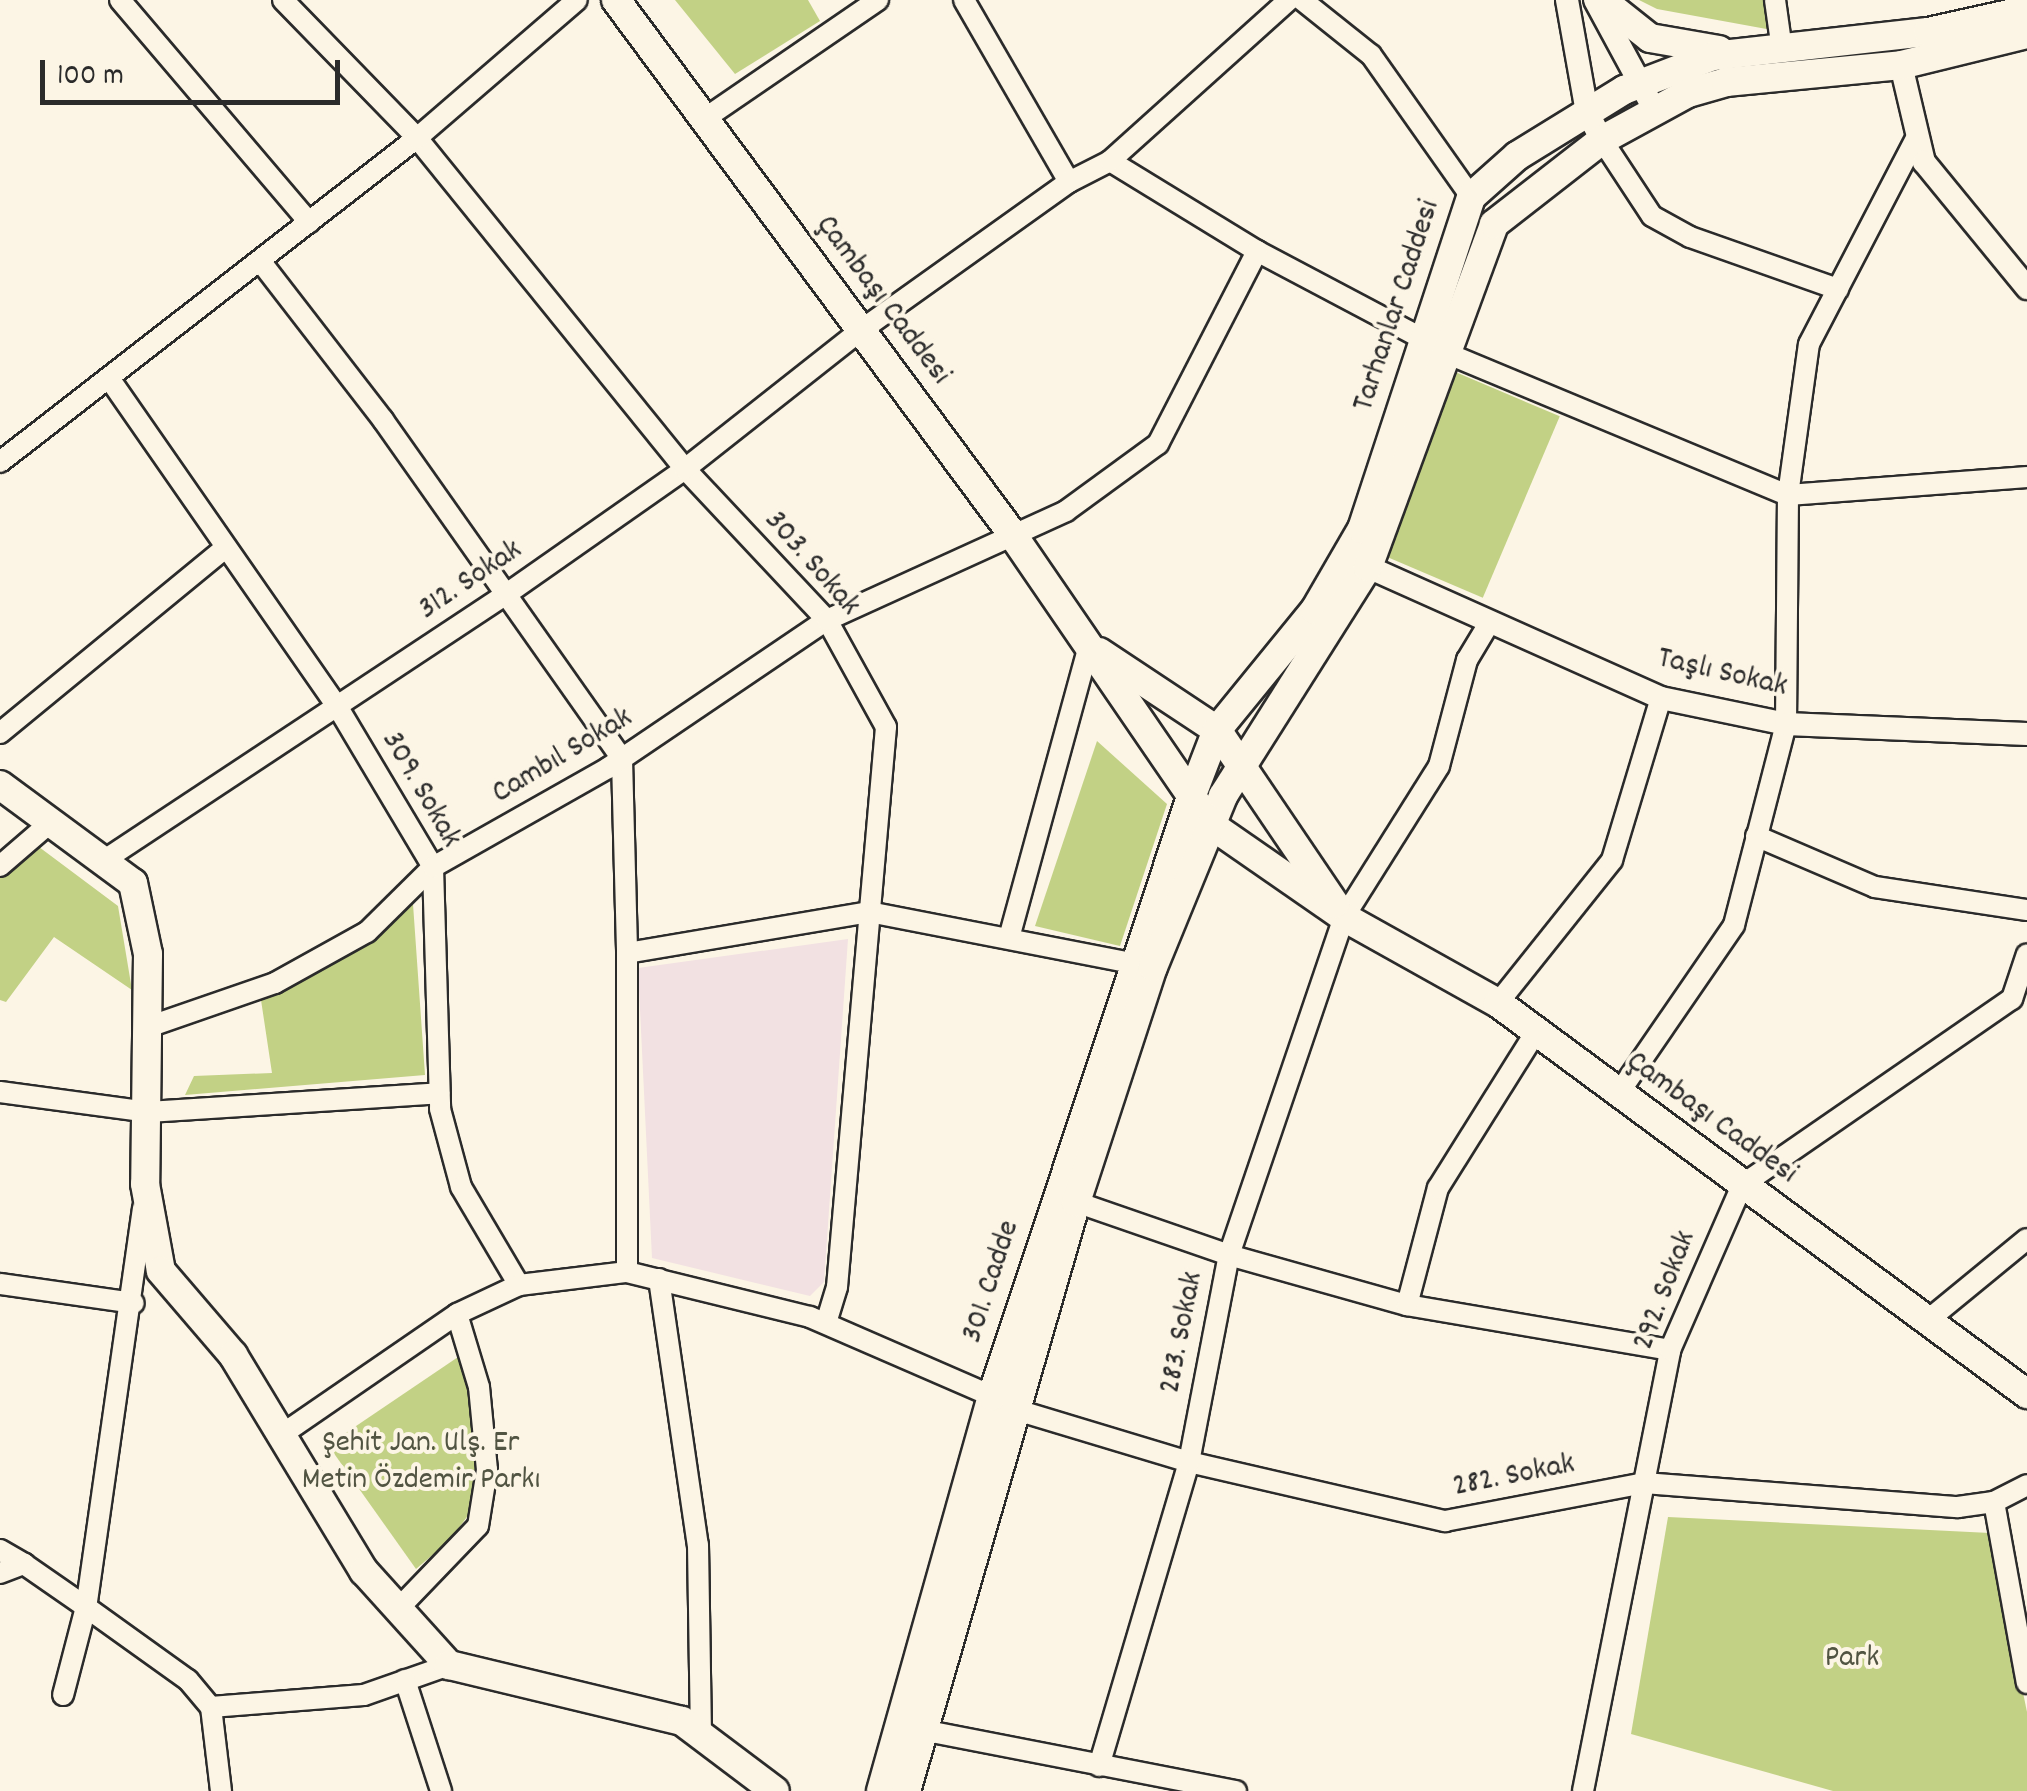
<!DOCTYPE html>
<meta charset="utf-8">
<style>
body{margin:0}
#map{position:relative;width:2027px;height:1791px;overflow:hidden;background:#fcf5e5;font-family:Dekko,sans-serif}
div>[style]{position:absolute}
.built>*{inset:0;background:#f2e1e2}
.green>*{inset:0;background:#c2d185;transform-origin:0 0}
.roads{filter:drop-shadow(2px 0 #2b2b2b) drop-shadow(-2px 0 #2b2b2b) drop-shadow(0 2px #2b2b2b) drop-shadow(0 -2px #2b2b2b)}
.minor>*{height:20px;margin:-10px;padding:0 10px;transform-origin:10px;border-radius:10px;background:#fcf5e5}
.tertiary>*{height:22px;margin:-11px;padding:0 11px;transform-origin:11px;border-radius:11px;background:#fcf5e5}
.secondary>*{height:28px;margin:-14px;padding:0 14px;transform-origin:14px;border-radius:14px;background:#fcf5e5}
span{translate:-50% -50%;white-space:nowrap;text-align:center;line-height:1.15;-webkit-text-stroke:8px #fcf5e5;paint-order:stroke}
.street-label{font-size:32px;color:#2b2b2b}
.park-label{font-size:32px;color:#515442}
.scale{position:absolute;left:40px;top:60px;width:300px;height:45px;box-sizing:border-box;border:5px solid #2b2b2b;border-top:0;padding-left:12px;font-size:30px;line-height:35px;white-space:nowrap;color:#2b2b2b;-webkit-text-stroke:8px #fcf5e5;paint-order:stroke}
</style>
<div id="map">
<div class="built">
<div style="clip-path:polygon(848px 939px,824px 1282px,810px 1296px,652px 1258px,638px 968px)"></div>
</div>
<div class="green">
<div style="clip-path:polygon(675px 0,808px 0,820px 21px,735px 74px)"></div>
<div style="clip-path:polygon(1639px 0,1770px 0,1772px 30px,1657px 9px)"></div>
<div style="left:1453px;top:371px;width:116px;height:197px;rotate:23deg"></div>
<div style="clip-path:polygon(1097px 741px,1167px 804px,1120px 946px,1035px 926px)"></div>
<div style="clip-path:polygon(35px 844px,118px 906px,132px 990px,54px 937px,6px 1002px,0 1000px,0 875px)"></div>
<div style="clip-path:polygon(413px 904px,425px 1075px,185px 1095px,194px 1076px,272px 1073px,261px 1000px,376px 935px)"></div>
<div style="clip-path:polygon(464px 1353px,489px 1487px,450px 1540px,416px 1569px,328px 1445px)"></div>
<div style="clip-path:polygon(1668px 1517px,1990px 1533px,2027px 1712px,2027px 1791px,1833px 1791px,1631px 1734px)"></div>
</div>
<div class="roads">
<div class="minor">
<div style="left:120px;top:0;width:292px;rotate:49.6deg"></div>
<div style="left:283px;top:0;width:192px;rotate:45.8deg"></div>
<div style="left:417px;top:138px;width:426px;rotate:51deg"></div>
<div style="left:685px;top:469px;width:207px;rotate:46.8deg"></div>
<div style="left:827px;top:620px;width:122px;rotate:61.1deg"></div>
<div style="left:886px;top:727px;width:562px;rotate:95deg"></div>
<div style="left:837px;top:1287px;width:37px;rotate:107deg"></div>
<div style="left:964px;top:0;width:210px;rotate:60deg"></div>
<div style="left:1302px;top:0;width:88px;rotate:38.6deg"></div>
<div style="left:1371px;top:55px;width:174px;rotate:54.8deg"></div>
<div style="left:1775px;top:0;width:50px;rotate:82deg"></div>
<div style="left:704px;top:119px;width:211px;rotate:-34.4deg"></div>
<div style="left:1602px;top:140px;width:91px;rotate:56.7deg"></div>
<div style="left:1652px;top:216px;width:43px;rotate:28.9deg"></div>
<div style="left:1690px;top:237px;width:157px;rotate:19.4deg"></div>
<div style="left:1110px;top:161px;width:172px;rotate:31.5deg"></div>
<div style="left:1257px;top:251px;width:188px;rotate:27.9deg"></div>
<div style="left:261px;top:262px;width:200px;rotate:52.3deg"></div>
<div style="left:383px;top:420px;width:415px;rotate:54.8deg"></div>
<div style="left:622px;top:759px;width:194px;rotate:88.5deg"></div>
<div style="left:1444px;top:352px;width:373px;rotate:22.6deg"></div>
<div style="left:1788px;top:495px;width:240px;rotate:-4.3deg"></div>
<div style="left:111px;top:381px;width:396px;rotate:55.2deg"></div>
<div style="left:337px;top:706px;width:187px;rotate:59.2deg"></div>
<div style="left:433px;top:867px;width:242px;rotate:88.3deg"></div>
<div style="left:440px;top:1109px;width:81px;rotate:74.9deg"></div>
<div style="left:461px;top:1187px;width:114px;rotate:59.4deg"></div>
<div style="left:0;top:462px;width:528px;rotate:-37.85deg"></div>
<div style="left:417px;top:138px;width:211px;rotate:-40.8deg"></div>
<div style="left:0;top:733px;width:291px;rotate:-39.4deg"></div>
<div style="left:1756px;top:836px;width:129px;rotate:23.2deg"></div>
<div style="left:1875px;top:887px;width:154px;rotate:8.6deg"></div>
<div style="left:103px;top:861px;width:486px;rotate:-33.5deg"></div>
<div style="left:508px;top:593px;width:216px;rotate:-35deg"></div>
<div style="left:685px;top:469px;width:223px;rotate:-38.3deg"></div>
<div style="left:860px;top:331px;width:257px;rotate:-35.5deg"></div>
<div style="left:1069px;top:182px;width:46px;rotate:-27.1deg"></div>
<div style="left:1110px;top:161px;width:241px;rotate:-42deg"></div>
<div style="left:0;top:866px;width:67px;rotate:-40.8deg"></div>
<div style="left:1009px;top:938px;width:303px;rotate:-74.7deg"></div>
<div style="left:1498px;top:1003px;width:183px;rotate:-51.4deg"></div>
<div style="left:1612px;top:860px;width:169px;rotate:-73.2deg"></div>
<div style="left:148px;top:1027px;width:134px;rotate:-19.1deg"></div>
<div style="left:275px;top:983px;width:105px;rotate:-29deg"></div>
<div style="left:367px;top:932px;width:93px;rotate:-44.6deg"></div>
<div style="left:433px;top:867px;width:201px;rotate:-29.5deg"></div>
<div style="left:608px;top:768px;width:264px;rotate:-34.1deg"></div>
<div style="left:827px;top:620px;width:263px;rotate:-24.5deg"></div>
<div style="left:1066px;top:511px;width:114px;rotate:-36.1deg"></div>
<div style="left:1158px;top:444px;width:217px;rotate:-62.8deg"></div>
<div style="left:0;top:1092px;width:149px;rotate:7.7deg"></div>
<div style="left:148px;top:1112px;width:292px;rotate:-3.7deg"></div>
<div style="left:1618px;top:1094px;width:205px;rotate:-55.5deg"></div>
<div style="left:1734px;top:925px;width:208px;rotate:-75.5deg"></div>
<div style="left:1786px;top:724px;width:229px;rotate:-89.5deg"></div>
<div style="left:1788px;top:495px;width:152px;rotate:-82.1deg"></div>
<div style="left:1809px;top:344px;width:236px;rotate:-62.5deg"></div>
<div style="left:1076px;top:1202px;width:162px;rotate:19.1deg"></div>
<div style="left:1229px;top:1255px;width:185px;rotate:15.7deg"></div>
<div style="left:1407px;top:1305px;width:267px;rotate:9.7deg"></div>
<div style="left:143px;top:1208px;width:403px;rotate:98.1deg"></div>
<div style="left:86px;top:1607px;width:125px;rotate:35.6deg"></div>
<div style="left:188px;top:1680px;width:35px;rotate:50deg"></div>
<div style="left:211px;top:1707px;width:153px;rotate:-4.5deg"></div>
<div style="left:364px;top:1695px;width:90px;rotate:-19.4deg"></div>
<div style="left:627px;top:1272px;width:319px;rotate:-90deg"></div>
<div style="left:627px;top:953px;width:245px;rotate:-9.6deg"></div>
<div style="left:869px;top:912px;width:283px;rotate:11deg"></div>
<div style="left:659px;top:1279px;width:269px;rotate:81.7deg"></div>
<div style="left:698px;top:1545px;width:191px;rotate:89.1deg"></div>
<div style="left:0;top:1284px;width:135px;rotate:8.1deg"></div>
<div style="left:1407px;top:1305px;width:121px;rotate:-75.2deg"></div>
<div style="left:1438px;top:1188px;width:184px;rotate:-57.9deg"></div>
<div style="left:1927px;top:1321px;width:129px;rotate:-39.4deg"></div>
<div style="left:1020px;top:1411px;width:177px;rotate:16.8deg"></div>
<div style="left:1189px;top:1462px;width:263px;rotate:13deg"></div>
<div style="left:1445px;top:1521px;width:203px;rotate:-10.8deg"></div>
<div style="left:1644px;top:1483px;width:315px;rotate:4.4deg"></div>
<div style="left:1958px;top:1507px;width:36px;rotate:-8deg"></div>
<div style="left:1994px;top:1502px;width:37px;rotate:-27deg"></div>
<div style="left:281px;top:1435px;width:214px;rotate:-34.5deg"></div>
<div style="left:457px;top:1314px;width:68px;rotate:-25.1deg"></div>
<div style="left:519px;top:1285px;width:109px;rotate:-6.9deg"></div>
<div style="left:627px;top:1272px;width:188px;rotate:13.8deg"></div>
<div style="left:810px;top:1317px;width:198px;rotate:23.5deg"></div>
<div style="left:1994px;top:1502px;width:184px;rotate:79.7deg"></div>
<div style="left:0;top:1550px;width:28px;rotate:30deg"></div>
<div style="left:0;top:1573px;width:26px;rotate:-21deg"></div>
<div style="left:24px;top:1564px;width:75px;rotate:34.7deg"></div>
<div style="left:86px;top:1607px;width:91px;rotate:104.6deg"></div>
<div style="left:398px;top:1609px;width:115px;rotate:-46.1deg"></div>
<div style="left:478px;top:1526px;width:57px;rotate:-80.9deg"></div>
<div style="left:487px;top:1470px;width:83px;rotate:-95.5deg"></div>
<div style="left:479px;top:1387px;width:76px;rotate:-106.8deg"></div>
<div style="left:405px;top:1680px;width:117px;rotate:72deg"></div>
<div style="left:211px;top:1707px;width:85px;rotate:83.2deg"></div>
<div style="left:922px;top:1730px;width:320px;rotate:11deg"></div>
<div style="left:1099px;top:1766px;width:317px;rotate:-73.5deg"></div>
<div style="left:1189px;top:1462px;width:211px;rotate:-79.1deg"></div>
<div style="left:1229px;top:1255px;width:357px;rotate:-71.2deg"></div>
<div style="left:1344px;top:917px;width:178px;rotate:-57.8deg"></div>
<div style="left:1439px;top:766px;width:110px;rotate:-75.2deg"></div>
<div style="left:1467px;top:660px;width:41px;rotate:-59deg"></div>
<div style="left:1583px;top:1791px;width:449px;rotate:-78.8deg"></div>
<div style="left:1670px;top:1350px;width:180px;rotate:-66.4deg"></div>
<div style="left:1742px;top:1185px;width:328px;rotate:-34.6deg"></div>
<div style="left:2012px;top:999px;width:47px;rotate:-71.6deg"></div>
</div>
<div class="tertiary">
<div style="left:1567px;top:0;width:114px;rotate:79.9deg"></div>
<div style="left:1587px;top:112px;width:32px;rotate:62deg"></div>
<div style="left:1595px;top:0;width:126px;rotate:61.6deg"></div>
<div style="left:1901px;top:65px;width:100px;rotate:76.7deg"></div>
<div style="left:1924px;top:162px;width:163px;rotate:50.7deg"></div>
<div style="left:1368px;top:567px;width:321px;rotate:24.1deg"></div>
<div style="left:1661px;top:698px;width:128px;rotate:11.7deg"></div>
<div style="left:1786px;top:724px;width:241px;rotate:2.4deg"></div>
</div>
<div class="secondary">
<div style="left:616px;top:0;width:661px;rotate:53.42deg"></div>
<div style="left:1010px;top:531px;width:356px;rotate:55.6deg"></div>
<div style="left:1211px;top:825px;width:162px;rotate:34.7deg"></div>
<div style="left:1344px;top:917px;width:176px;rotate:29.2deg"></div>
<div style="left:1498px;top:1003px;width:658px;rotate:36.47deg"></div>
<div style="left:1602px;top:0;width:61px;rotate:38.4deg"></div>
<div style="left:1650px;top:38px;width:70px;rotate:9.9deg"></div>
<div style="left:1099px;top:652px;width:141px;rotate:33.5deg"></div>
<div style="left:1217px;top:730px;width:210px;rotate:55.9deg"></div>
<div style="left:0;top:785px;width:165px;rotate:36.4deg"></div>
<div style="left:133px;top:883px;width:73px;rotate:78.1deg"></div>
<div style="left:148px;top:954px;width:230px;rotate:90.7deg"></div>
<div style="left:145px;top:1184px;width:88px;rotate:79.6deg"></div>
<div style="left:161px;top:1271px;width:111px;rotate:49.4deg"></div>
<div style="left:233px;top:1355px;width:253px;rotate:58.8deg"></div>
<div style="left:364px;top:1571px;width:127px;rotate:47.9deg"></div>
<div style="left:449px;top:1665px;width:240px;rotate:13.5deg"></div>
<div style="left:682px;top:1721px;width:116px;rotate:37deg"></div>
<div style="left:881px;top:1791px;width:410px;rotate:-74.3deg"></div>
<div style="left:992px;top:1396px;width:628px;rotate:-71.62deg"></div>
<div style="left:1190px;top:800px;width:75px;rotate:-68.9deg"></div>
<div style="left:1217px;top:730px;width:155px;rotate:-50.8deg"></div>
<div style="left:1315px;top:610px;width:94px;rotate:-59.9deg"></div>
<div style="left:1362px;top:529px;width:349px;rotate:-71.8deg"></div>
<div style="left:1471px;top:197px;width:62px;rotate:-41.7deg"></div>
<div style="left:1517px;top:156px;width:126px;rotate:-31.7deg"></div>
<div style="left:1624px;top:90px;width:95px;rotate:-20.9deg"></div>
<div style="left:1713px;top:56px;width:216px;rotate:-6.4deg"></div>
<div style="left:1928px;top:32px;width:101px;rotate:-12.5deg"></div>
<div style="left:906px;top:1791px;width:613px;rotate:-73.9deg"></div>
<div style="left:1076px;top:1202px;width:247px;rotate:-71.9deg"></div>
<div style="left:1153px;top:967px;width:185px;rotate:-67.7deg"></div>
<div style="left:1223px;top:796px;width:271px;rotate:-57.7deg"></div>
<div style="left:1368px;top:567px;width:365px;rotate:-69.8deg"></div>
<div style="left:1494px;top:224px;width:137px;rotate:-37.9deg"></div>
<div style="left:1602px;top:140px;width:98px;rotate:-28.7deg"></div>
<div style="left:1688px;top:93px;width:40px;rotate:-16deg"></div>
<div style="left:1726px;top:82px;width:176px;rotate:-5.5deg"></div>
<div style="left:1901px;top:65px;width:130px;rotate:-13.8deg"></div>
</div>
</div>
<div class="street-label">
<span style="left:882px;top:301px;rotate:53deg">Çambaşı Caddesi</span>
<span style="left:1398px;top:306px;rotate:-72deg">Tarhanlar Caddesi</span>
<span style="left:811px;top:564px;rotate:49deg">303. Sokak</span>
<span style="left:471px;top:581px;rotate:-34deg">312. Sokak</span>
<span style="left:1722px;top:674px;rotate:13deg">Taşlı Sokak</span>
<span style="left:563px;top:757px;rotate:-31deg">Cambıl Sokak</span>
<span style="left:420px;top:790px;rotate:60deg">309. Sokak</span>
<span style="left:1711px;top:1119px;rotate:36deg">Çambaşı Caddesi</span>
<span style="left:992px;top:1282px;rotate:-72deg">301. Cadde</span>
<span style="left:1666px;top:1291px;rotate:-69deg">292. Sokak</span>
<span style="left:1183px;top:1333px;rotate:-79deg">283. Sokak</span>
<span style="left:1514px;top:1477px;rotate:-11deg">282. Sokak</span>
</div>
<div class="park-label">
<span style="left:421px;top:1463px">Şehit Jan. Ulş. Er<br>Metin Özdemir Parkı</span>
<span style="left:1852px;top:1659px">Park</span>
</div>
<div class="scale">100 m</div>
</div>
